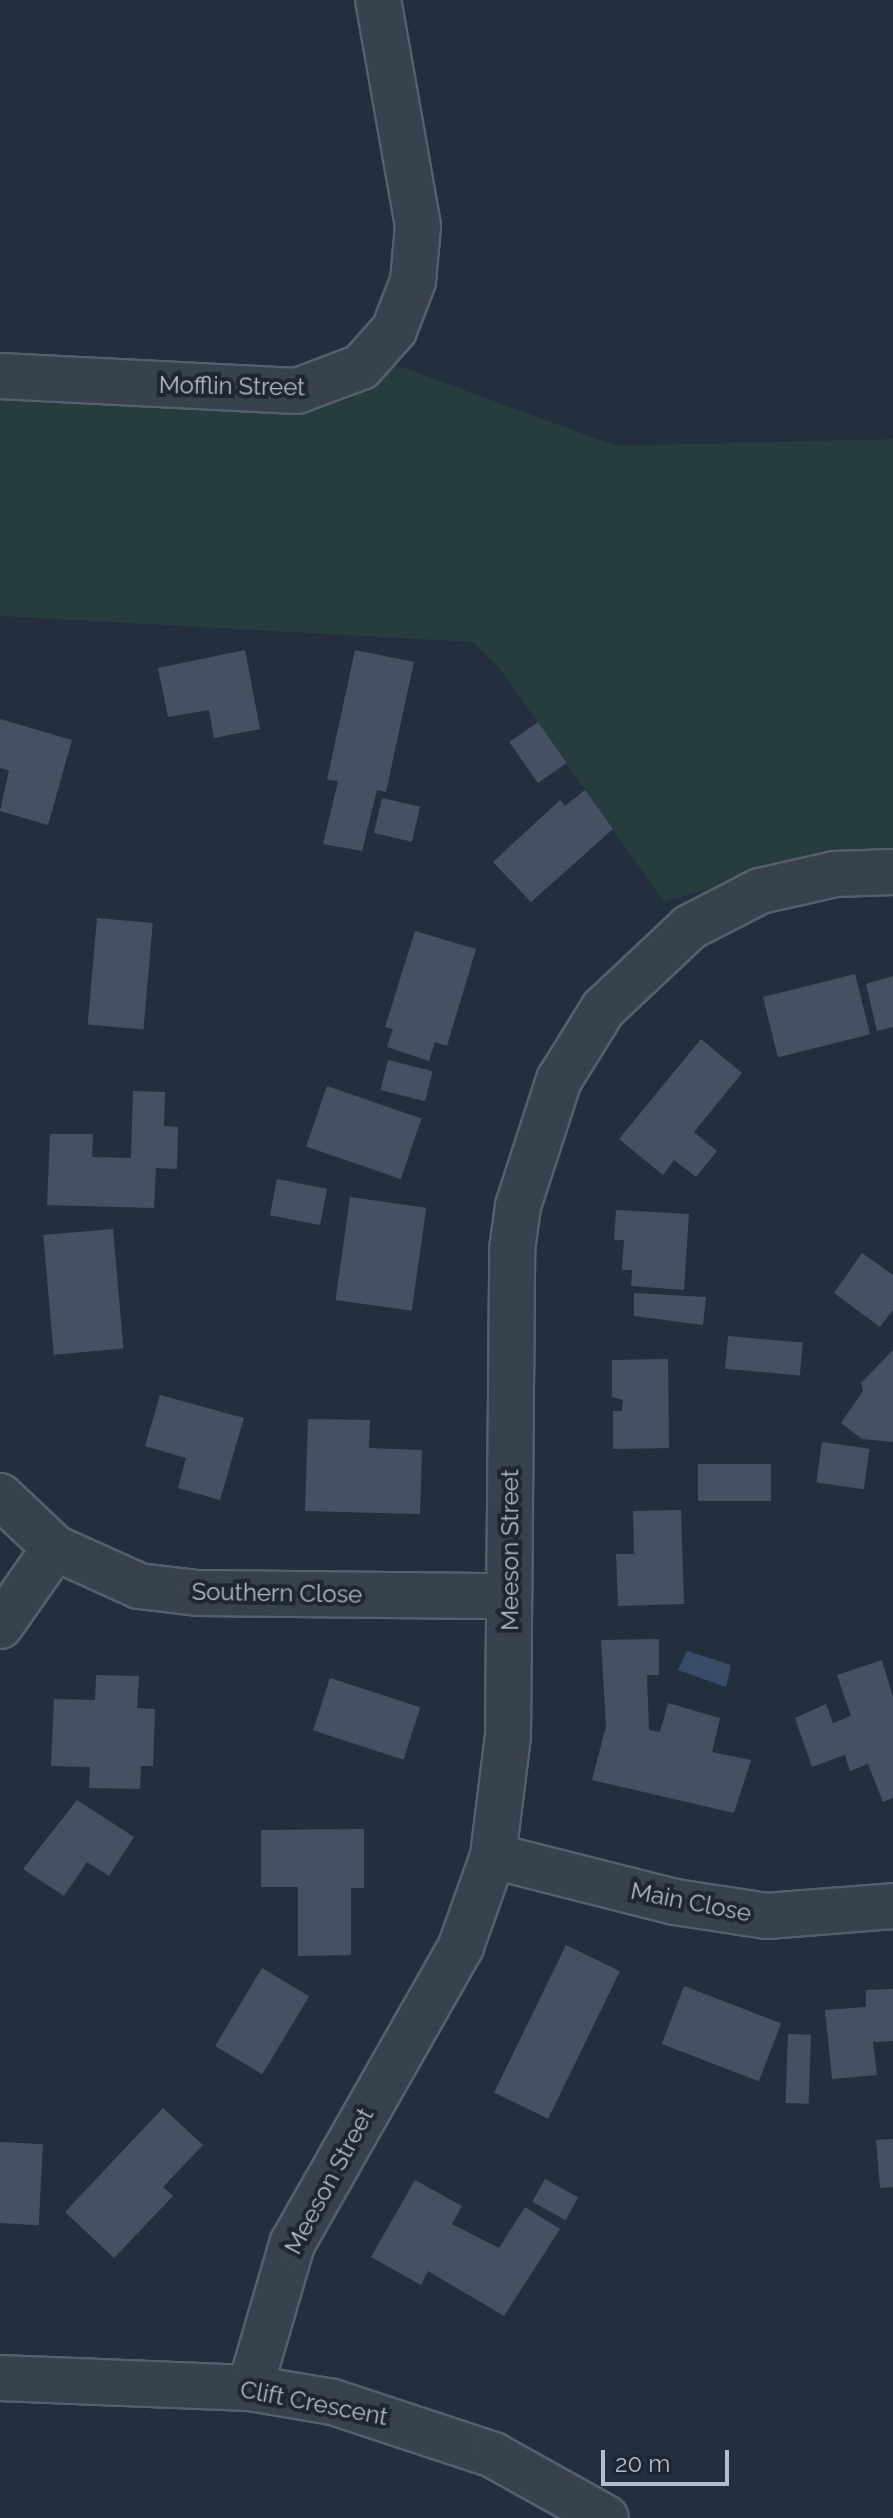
<!DOCTYPE html>
<style>
body{margin:0}
#map{position:relative;width:893px;height:2518px;overflow:hidden;background:#242f3e;font-family:Raleway,sans-serif}
div>[style]{position:absolute}
.green>*{inset:0;background:#263c3f}
.water>*{inset:0;background:#394c67}
.building>*{inset:0;background:#455162;transform-origin:0 0}
.roads{filter:drop-shadow(2px 0 #565f6c) drop-shadow(-2px 0 #565f6c) drop-shadow(0 2px #565f6c) drop-shadow(0 -2px #565f6c)}
.minor>*{height:44px;margin:-22px;padding:0 22px;transform-origin:22px;border-radius:22px;background:#38414e}
span{translate:-50% -50%;white-space:nowrap;text-align:center;line-height:1.15;-webkit-text-stroke:8px #1d2633;paint-order:stroke}
.street-label{font-size:24px;color:#b4bcc9}
.scale{position:absolute;left:601px;top:2450px;width:128px;height:36px;box-sizing:border-box;border:4px solid #b4bcc9;border-top:0;padding-left:10px;font-size:24px;line-height:28px;white-space:nowrap;color:#b4bcc9;-webkit-text-stroke:6px #1d2633;paint-order:stroke}
</style>
<div id="map">
<div class="green">
<div style="clip-path:polygon(396px 365px,616px 446px,893px 439px,893px 852px,838px 851px,664px 902px,501px 670px,473px 642px,0 616px,0 397px,310px 410px,351px 399px)"></div>
</div>
<div class="water">
<div style="clip-path:polygon(687px 1651px,731px 1665px,726px 1687px,678px 1670px)"></div>
</div>
<div class="building">
<div style="clip-path:polygon(245px 650px,260px 729px,214px 738px,209px 710px,168px 717px,158px 668px)"></div>
<div style="clip-path:polygon(355px 650px,414px 662px,386px 792px,377px 790px,362px 851px,323px 844px,338px 781px,327px 780px)"></div>
<div style="clip-path:polygon(0 719px,72px 740px,48px 825px,0 811px,9px 770px,0 768px)"></div>
<div style="left:538px;top:722px;width:50px;height:35px;rotate:55deg"></div>
<div style="clip-path:polygon(585px 790px,613px 829px,531px 902px,493px 862px,560px 800px,565px 806px)"></div>
<div style="left:382px;top:798px;width:39px;height:36px;rotate:13deg"></div>
<div style="left:97px;top:918px;width:56px;height:107px;rotate:5deg"></div>
<div style="clip-path:polygon(415px 931px,476px 949px,447px 1046px,435px 1042px,429px 1061px,387px 1047px,393px 1029px,385px 1027px)"></div>
<div style="left:855px;top:974px;width:62px;height:95px;rotate:76deg"></div>
<div style="clip-path:polygon(893px 976px,893px 1027px,877px 1031px,866px 984px)"></div>
<div style="clip-path:polygon(701px 1039px,742px 1073px,694px 1132px,717px 1151px,696px 1177px,674px 1160px,663px 1175px,619px 1139px)"></div>
<div style="left:388px;top:1060px;width:46px;height:31px;rotate:14deg"></div>
<div style="left:327px;top:1086px;width:100px;height:64px;rotate:19deg"></div>
<div style="clip-path:polygon(133px 1091px,165px 1092px,164px 1126px,178px 1127px,177px 1169px,156px 1168px,154px 1208px,47px 1205px,50px 1134px,93px 1134px,92px 1157px,131px 1158px)"></div>
<div style="left:277px;top:1179px;width:51px;height:37px;rotate:11deg"></div>
<div style="left:350px;top:1197px;width:77px;height:104px;rotate:8deg"></div>
<div style="clip-path:polygon(616px 1210px,689px 1214px,684px 1290px,631px 1286px,632px 1270px,622px 1270px,624px 1240px,614px 1240px)"></div>
<div style="left:113px;top:1229px;width:120px;height:70px;rotate:85deg"></div>
<div style="clip-path:polygon(862px 1253px,893px 1275px,893px 1310px,880px 1327px,834px 1293px)"></div>
<div style="clip-path:polygon(634px 1293px,706px 1297px,703px 1325px,634px 1316px)"></div>
<div style="left:728px;top:1336px;width:75px;height:33px;rotate:5deg"></div>
<div style="clip-path:polygon(893px 1350px,893px 1442px,862px 1439px,841px 1423px,863px 1391px,861px 1383px)"></div>
<div style="clip-path:polygon(668px 1359px,669px 1448px,613px 1449px,613px 1411px,622px 1411px,623px 1400px,612px 1397px,612px 1360px)"></div>
<div style="clip-path:polygon(160px 1395px,244px 1418px,220px 1500px,178px 1488px,186px 1458px,145px 1446px)"></div>
<div style="clip-path:polygon(308px 1419px,370px 1420px,369px 1448px,422px 1450px,420px 1514px,305px 1511px)"></div>
<div style="left:822px;top:1442px;width:48px;height:41px;rotate:8deg"></div>
<div style="left:698px;top:1464px;width:73px;height:37px"></div>
<div style="clip-path:polygon(681px 1510px,684px 1604px,618px 1606px,616px 1554px,634px 1554px,633px 1511px)"></div>
<div style="clip-path:polygon(659px 1639px,659px 1675px,647px 1675px,649px 1730px,660px 1732px,668px 1703px,720px 1718px,712px 1752px,751px 1760px,734px 1813px,592px 1780px,606px 1726px,601px 1640px)"></div>
<div style="clip-path:polygon(882px 1660px,893px 1697px,893px 1798px,883px 1802px,868px 1764px,850px 1771px,845px 1755px,812px 1767px,795px 1718px,826px 1704px,833px 1723px,851px 1716px,837px 1675px)"></div>
<div style="clip-path:polygon(96px 1675px,139px 1676px,137px 1708px,155px 1709px,153px 1766px,141px 1766px,140px 1789px,89px 1788px,90px 1767px,51px 1766px,54px 1699px,95px 1700px)"></div>
<div style="left:330px;top:1678px;width:95px;height:55px;rotate:18deg"></div>
<div style="clip-path:polygon(77px 1800px,134px 1837px,109px 1876px,87px 1862px,64px 1896px,23px 1869px)"></div>
<div style="clip-path:polygon(364px 1829px,364px 1888px,351px 1888px,351px 1955px,298px 1956px,298px 1887px,261px 1887px,261px 1830px)"></div>
<div style="left:566px;top:1945px;width:60px;height:164px;rotate:26deg"></div>
<div style="left:262px;top:1968px;width:55px;height:91px;rotate:31deg"></div>
<div style="left:684px;top:1986px;width:104px;height:62px;rotate:21deg"></div>
<div style="clip-path:polygon(893px 1989px,893px 2041px,873px 2042px,877px 2075px,832px 2079px,825px 2010px,866px 2007px,866px 1990px)"></div>
<div style="left:788px;top:2034px;width:23px;height:69px;rotate:2deg"></div>
<div style="clip-path:polygon(163px 2108px,203px 2145px,163px 2187px,173px 2196px,114px 2258px,65px 2212px)"></div>
<div style="clip-path:polygon(893px 2139px,893px 2187px,880px 2188px,876px 2140px)"></div>
<div style="left:0;top:2142px;width:43px;height:81px;rotate:3deg"></div>
<div style="left:545px;top:2179px;width:38px;height:26px;rotate:29deg"></div>
<div style="clip-path:polygon(415px 2180px,462px 2206px,452px 2224px,499px 2248px,525px 2207px,560px 2229px,504px 2316px,428px 2271px,421px 2285px,371px 2257px)"></div>
</div>
<div class="roads">
<div class="minor">
<div style="left:0;top:376px;width:297px;rotate:2.9deg"></div>
<div style="left:297px;top:391px;width:68px;rotate:-20.6deg"></div>
<div style="left:361px;top:367px;width:50px;rotate:-48.3deg"></div>
<div style="left:394px;top:330px;width:53px;rotate:-68.8deg"></div>
<div style="left:413px;top:281px;width:55px;rotate:-84.8deg"></div>
<div style="left:418px;top:226px;width:230px;rotate:-100deg"></div>
<div style="left:0;top:1496px;width:76px;rotate:43.4deg"></div>
<div style="left:55px;top:1548px;width:92px;rotate:24.3deg"></div>
<div style="left:139px;top:1586px;width:59px;rotate:6.8deg"></div>
<div style="left:198px;top:1593px;width:311px;rotate:0.6deg"></div>
<div style="left:0;top:1626px;width:95px;rotate:-54.8deg"></div>
<div style="left:493px;top:1856px;width:188px;rotate:14.2deg"></div>
<div style="left:675px;top:1902px;width:93px;rotate:8.7deg"></div>
<div style="left:767px;top:1916px;width:126px;rotate:-4.5deg"></div>
<div style="left:0;top:2378px;width:250px;rotate:2.3deg"></div>
<div style="left:250px;top:2388px;width:84px;rotate:9.6deg"></div>
<div style="left:333px;top:2402px;width:169px;rotate:18.3deg"></div>
<div style="left:493px;top:2455px;width:129px;rotate:29.1deg"></div>
<div style="left:250px;top:2388px;width:150px;rotate:-73.7deg"></div>
<div style="left:292px;top:2244px;width:343px;rotate:-60.4deg"></div>
<div style="left:461px;top:1946px;width:96px;rotate:-70.4deg"></div>
<div style="left:493px;top:1856px;width:121px;rotate:-82.9deg"></div>
<div style="left:508px;top:1736px;width:486px;rotate:-89.5deg"></div>
<div style="left:512px;top:1250px;width:44px;rotate:-82.2deg"></div>
<div style="left:518px;top:1206px;width:133px;rotate:-72deg"></div>
<div style="left:559px;top:1080px;width:84px;rotate:-58.2deg"></div>
<div style="left:603px;top:1009px;width:120px;rotate:-43.3deg"></div>
<div style="left:690px;top:927px;width:79px;rotate:-27.2deg"></div>
<div style="left:760px;top:891px;width:77px;rotate:-12.8deg"></div>
<div style="left:835px;top:874px;width:58px;rotate:-2deg"></div>
</div>
</div>
<div class="street-label">
<span style="left:232px;top:386px;rotate:1deg">Mofflin Street</span>
<span style="left:510px;top:1550px;rotate:-90deg">Meeson Street</span>
<span style="left:277px;top:1593px;rotate:1deg">Southern Close</span>
<span style="left:691px;top:1902px;rotate:11deg">Main Close</span>
<span style="left:329px;top:2181px;rotate:-62deg">Meeson Street</span>
<span style="left:314px;top:2403px;rotate:11deg">Clift Crescent</span>
</div>
<div class="scale">20 m</div>
</div>
